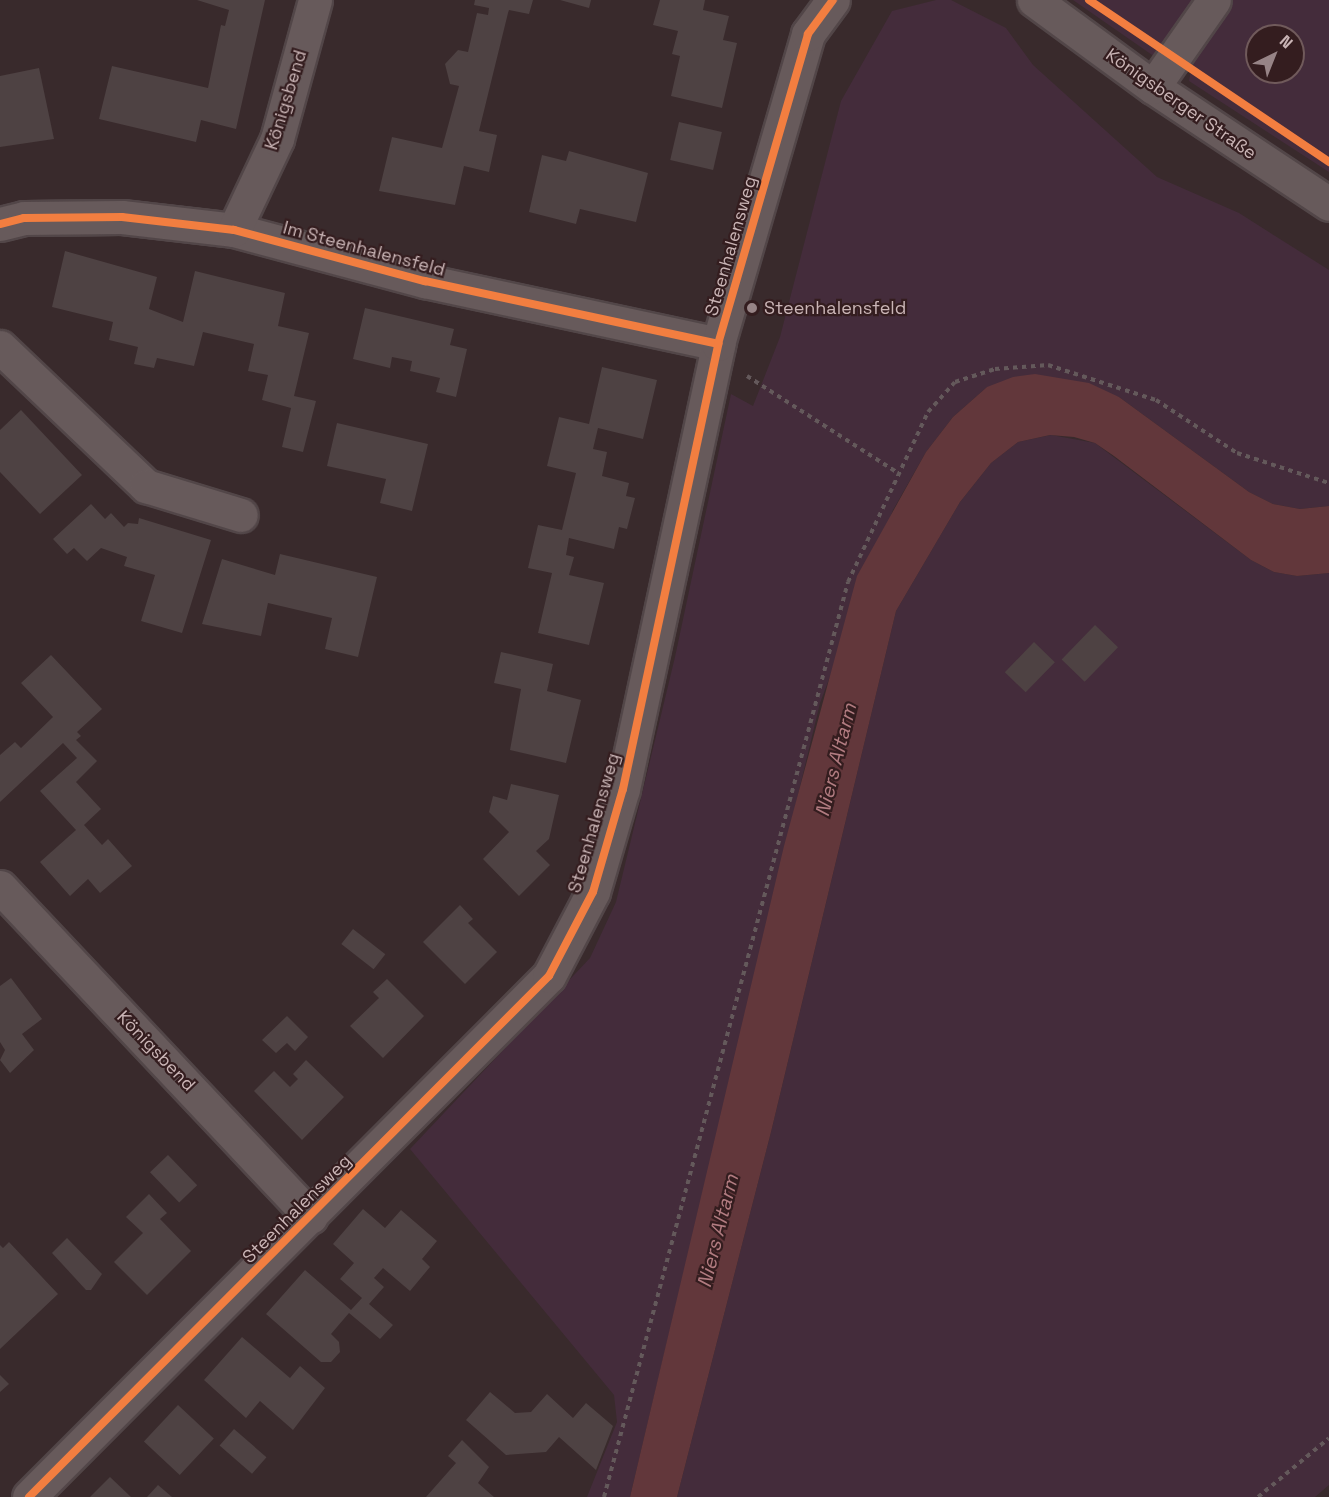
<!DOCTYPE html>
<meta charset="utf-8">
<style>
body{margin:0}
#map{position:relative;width:1329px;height:1497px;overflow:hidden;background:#392a2c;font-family:"Space Grotesk",sans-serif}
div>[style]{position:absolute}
.green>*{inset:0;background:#442c3b}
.water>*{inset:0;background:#62373b}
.building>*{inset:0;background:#4e4243;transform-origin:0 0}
.path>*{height:4px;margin-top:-2px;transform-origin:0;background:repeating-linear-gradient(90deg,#64595b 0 4.5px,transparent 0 9px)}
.roads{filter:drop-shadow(2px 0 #524648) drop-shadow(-2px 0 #524648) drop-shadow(0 2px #524648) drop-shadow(0 -2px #524648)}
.minor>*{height:33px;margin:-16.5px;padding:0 16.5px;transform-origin:16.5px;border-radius:16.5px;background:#675a5b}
.cycleway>*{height:8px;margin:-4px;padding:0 4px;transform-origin:4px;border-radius:4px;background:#f27e40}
.dots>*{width:16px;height:16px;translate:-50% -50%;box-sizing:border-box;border:3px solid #341d1f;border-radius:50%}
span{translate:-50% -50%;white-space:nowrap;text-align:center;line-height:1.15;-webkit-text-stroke:4.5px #341d1f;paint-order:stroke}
.street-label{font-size:18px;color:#cab5b6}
.poi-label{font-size:18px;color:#cab5b6}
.left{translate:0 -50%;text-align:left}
.water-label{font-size:20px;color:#b27c81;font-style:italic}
.north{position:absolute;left:1245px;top:24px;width:60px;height:60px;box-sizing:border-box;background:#341d1f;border:2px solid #705a5b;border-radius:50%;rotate:43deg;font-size:16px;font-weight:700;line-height:24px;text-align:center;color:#cab5b6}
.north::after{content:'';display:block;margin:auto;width:21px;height:27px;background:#978486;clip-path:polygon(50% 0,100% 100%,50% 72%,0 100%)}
</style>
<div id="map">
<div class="green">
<div style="clip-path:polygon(936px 0,951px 0,1006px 28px,1033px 65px,1157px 177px,1239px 213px,1329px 270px,1329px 506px,1300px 509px,1273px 504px,1249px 492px,1119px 397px,987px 387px,953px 417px,926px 452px,893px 510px,820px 703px,630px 1497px,587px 1497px,617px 1422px,614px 1395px,410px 1149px,590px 958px,616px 902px,675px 657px,731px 394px,753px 406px,780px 337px,841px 101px,892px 11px)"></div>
<div style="clip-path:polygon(1073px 0,1203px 0,1155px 57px)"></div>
<div style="clip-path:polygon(evenodd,1211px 0,1329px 0,1329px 172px,1189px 81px,1195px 47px,1211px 0,1257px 36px,1293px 36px,1293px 72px,1257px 72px,1257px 36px)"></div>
<div style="clip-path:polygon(1051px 435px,1095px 443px,1251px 560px,1274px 572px,1297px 576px,1329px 573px,1329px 1485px,1315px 1497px,677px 1497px,771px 1132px,896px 611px,960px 502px,991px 463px,1018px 442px)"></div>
</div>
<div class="water">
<div style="clip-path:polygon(1035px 374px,1089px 383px,1119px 397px,1249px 492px,1273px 504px,1300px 509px,1329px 506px,1329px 573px,1297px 576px,1274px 572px,1251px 560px,1114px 456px,1095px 443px,1074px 437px,1050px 435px,1018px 442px,991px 463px,960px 502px,896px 611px,771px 1132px,677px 1497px,630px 1497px,784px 846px,857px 576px,926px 452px,953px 417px,987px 387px,1013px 377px)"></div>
</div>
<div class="building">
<div style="clip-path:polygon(197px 0,265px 0,236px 129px,201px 120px,196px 142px,99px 119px,112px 66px,208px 88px,221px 25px,225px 26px,229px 10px)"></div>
<div style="clip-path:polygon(475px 0,533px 0,529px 14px,509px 10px,508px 13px,479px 131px,497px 135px,489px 172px,464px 166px,455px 205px,379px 191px,392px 137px,442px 148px,459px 86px,450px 84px,445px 64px,458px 50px,468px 52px,477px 13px,488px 15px,489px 8px,474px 5px)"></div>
<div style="clip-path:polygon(560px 0,591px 0,589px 8px)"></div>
<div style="clip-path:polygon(660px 0,705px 0,703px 10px,729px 16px,723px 40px,737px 43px,722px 108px,671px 96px,680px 56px,672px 54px,678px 31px,653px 25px)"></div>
<div style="clip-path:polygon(39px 68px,54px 139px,0 147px,0 76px)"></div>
<div style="left:679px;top:122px;width:44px;height:39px;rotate:13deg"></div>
<div style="clip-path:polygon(569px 151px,648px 173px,636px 222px,580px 209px,576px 224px,529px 212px,542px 155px,566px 161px)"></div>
<div style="clip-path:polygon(65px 251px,157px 277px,149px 309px,183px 322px,195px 271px,285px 293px,278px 326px,309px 333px,294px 396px,316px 401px,303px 452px,282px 447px,291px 408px,262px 400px,268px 375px,248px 371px,254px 344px,203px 332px,194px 366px,157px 358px,154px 368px,134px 364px,138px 347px,109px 340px,113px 322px,52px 307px)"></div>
<div style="clip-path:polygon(365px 308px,454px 329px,450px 345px,467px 349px,456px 397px,436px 392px,440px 378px,410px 371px,412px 361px,392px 357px,390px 368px,353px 359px)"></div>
<div style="clip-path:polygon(602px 367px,657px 380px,643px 439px,598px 428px,593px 449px,607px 452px,602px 476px,629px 483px,626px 496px,635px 498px,627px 529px,619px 527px,614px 549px,569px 538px,566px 555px,574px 557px,569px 575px,604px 583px,589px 645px,538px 633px,552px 573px,528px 568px,538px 525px,562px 530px,576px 473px,547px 466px,559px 417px,589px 424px)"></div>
<div style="clip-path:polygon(21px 410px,82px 475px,40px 514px,0 472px,0 430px)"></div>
<div style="clip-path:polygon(337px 423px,428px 444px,412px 511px,380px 503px,386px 479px,327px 466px)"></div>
<div style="clip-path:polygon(91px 504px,105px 519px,111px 513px,124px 527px,128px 523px,138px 524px,139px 518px,211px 540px,182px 633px,141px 621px,155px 575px,124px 566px,127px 557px,101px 548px,87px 561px,74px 548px,67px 554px,53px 539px)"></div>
<div style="clip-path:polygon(280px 554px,377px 577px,358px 657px,325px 649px,332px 618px,268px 603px,261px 636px,202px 624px,222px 559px,275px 575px)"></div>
<div style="left:1095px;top:625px;width:32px;height:48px;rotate:44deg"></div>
<div style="left:1034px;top:642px;width:29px;height:42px;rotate:44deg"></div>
<div style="clip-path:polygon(501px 652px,553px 664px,547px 691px,581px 700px,566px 763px,510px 750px,521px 689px,494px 683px)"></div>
<div style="clip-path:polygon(51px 655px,102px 709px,77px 732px,81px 736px,76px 740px,97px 761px,76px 782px,101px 809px,84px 825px,102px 845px,108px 839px,132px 866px,100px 893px,88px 879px,70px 896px,40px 862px,76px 830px,40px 791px,77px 758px,63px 743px,0 802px,0 755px,15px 742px,21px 748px,53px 717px,21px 683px)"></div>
<div style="clip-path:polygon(511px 784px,559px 795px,549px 839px,536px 851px,550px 865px,519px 896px,483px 859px,509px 832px,489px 812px,493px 796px,507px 800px)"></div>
<div style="clip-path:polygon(460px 905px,473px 919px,468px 923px,497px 952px,465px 984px,423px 942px)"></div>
<div style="left:353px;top:929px;width:41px;height:19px;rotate:38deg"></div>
<div style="clip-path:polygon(11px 978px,42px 1019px,22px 1034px,34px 1050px,10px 1073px,0 1060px,5px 1050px,0 1042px,0 986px)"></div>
<div style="clip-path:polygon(387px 979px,424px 1016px,383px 1058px,350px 1026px,379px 998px,373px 992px)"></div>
<div style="clip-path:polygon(287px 1016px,308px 1037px,295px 1051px,287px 1043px,276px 1053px,262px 1040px)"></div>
<div style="clip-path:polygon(306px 1060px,344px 1097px,302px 1140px,254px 1091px,274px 1071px,290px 1087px,298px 1079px,293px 1074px)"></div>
<div style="left:168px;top:1155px;width:42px;height:25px;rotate:46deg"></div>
<div style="clip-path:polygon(149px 1194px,167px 1213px,160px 1219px,191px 1251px,147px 1295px,114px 1262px,143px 1233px,126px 1217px)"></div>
<div style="clip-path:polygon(363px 1209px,385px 1228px,401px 1210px,437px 1241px,422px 1259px,430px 1267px,410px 1291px,383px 1268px,374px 1278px,384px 1287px,369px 1304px,393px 1325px,380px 1339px,349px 1313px,331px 1334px,339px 1342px,340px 1352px,331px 1362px,321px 1362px,266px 1314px,305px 1270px,351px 1310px,362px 1298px,340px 1279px,354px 1263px,333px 1244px)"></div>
<div style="clip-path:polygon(67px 1238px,102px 1274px,91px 1290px,86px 1290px,52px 1253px)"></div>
<div style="clip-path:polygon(9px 1242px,58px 1294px,0 1349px,0 1245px,3px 1248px)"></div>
<div style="clip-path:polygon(242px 1337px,290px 1378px,300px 1366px,325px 1388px,293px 1430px,260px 1401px,246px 1418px,204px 1380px)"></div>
<div style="clip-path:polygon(0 1375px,9px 1384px,0 1392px)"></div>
<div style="clip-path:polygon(490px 1392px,515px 1413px,531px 1412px,547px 1394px,573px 1418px,586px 1403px,613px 1426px,596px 1470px,559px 1437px,546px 1452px,506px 1455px,466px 1420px)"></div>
<div style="left:178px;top:1405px;width:49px;height:50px;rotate:43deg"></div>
<div style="left:234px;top:1429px;width:43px;height:22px;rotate:41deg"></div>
<div style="clip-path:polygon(462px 1440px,489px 1467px,478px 1483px,494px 1497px,426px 1497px,456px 1463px,448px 1456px)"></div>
<div style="clip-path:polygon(110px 1477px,131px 1497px,90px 1497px)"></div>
<div style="clip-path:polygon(158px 1485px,172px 1497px,147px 1497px)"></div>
</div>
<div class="path">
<div style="left:747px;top:376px;width:179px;rotate:32.7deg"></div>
<div style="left:604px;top:1497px;width:947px;rotate:-75.07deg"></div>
<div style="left:848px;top:582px;width:188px;rotate:-64.8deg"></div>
<div style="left:928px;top:412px;width:40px;rotate:-48deg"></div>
<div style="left:955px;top:382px;width:42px;rotate:-18deg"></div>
<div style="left:995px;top:369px;width:53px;rotate:-4.3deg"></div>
<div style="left:1048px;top:365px;width:114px;rotate:18deg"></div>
<div style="left:1156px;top:400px;width:97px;rotate:33.2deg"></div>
<div style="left:1237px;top:453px;width:97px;rotate:18.1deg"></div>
<div style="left:1258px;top:1497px;width:92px;rotate:-39.7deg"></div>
</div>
<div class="roads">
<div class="minor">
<div style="left:1034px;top:0;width:147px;rotate:36.2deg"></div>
<div style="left:1153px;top:87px;width:211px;rotate:33.6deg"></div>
<div style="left:1153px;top:87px;width:106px;rotate:-55deg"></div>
<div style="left:0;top:224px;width:25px;rotate:-14deg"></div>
<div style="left:24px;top:218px;width:98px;rotate:-0.6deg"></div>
<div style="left:122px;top:217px;width:113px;rotate:6.6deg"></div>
<div style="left:234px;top:230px;width:198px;rotate:15deg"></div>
<div style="left:425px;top:281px;width:300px;rotate:12.1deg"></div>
<div style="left:234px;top:230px;width:101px;rotate:-64.7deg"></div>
<div style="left:277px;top:139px;width:144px;rotate:-74.7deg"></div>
<div style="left:0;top:347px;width:202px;rotate:43.6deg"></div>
<div style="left:146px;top:486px;width:99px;rotate:17deg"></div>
<div style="left:0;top:887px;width:453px;rotate:46.7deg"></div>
<div style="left:29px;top:1497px;width:736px;rotate:-45.06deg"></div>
<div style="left:549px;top:976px;width:95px;rotate:-62.4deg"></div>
<div style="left:593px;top:892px;width:107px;rotate:-73.8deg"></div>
<div style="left:623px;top:789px;width:455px;rotate:-77.9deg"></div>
<div style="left:718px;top:344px;width:323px;rotate:-73.8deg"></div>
<div style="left:808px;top:34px;width:42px;rotate:-53.7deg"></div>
</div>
</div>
<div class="cycleway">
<div style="left:1089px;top:0;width:290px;rotate:34deg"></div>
<div style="left:0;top:224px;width:25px;rotate:-14deg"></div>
<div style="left:24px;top:218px;width:98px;rotate:-0.6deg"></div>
<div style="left:122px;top:217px;width:113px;rotate:6.6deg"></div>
<div style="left:234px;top:230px;width:198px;rotate:15deg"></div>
<div style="left:425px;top:281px;width:300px;rotate:12.1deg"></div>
<div style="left:29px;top:1497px;width:736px;rotate:-45.06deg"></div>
<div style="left:549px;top:976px;width:95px;rotate:-62.4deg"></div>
<div style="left:593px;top:892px;width:107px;rotate:-73.8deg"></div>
<div style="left:623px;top:789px;width:455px;rotate:-77.9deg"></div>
<div style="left:718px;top:344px;width:323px;rotate:-73.8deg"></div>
<div style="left:808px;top:34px;width:42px;rotate:-53.7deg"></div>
</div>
<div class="dots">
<div style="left:752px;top:308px;background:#978486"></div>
</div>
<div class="street-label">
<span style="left:286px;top:100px;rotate:-73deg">Königsbend</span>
<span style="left:1181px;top:104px;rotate:35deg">Königsberger Straße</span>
<span style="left:731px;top:246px;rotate:-74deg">Steenhalensweg</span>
<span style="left:364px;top:249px;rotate:15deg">Im Steenhalensfeld</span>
<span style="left:594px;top:823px;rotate:-74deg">Steenhalensweg</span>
<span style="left:156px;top:1051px;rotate:46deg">Königsbend</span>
<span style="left:297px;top:1209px;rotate:-45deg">Steenhalensweg</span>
</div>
<div class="poi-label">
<span class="left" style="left:764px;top:308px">Steenhalensfeld</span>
</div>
<div class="water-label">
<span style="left:836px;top:760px;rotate:-76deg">Niers Altarm</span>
<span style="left:718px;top:1231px;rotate:-76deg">Niers Altarm</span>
</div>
<div class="north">N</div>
</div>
